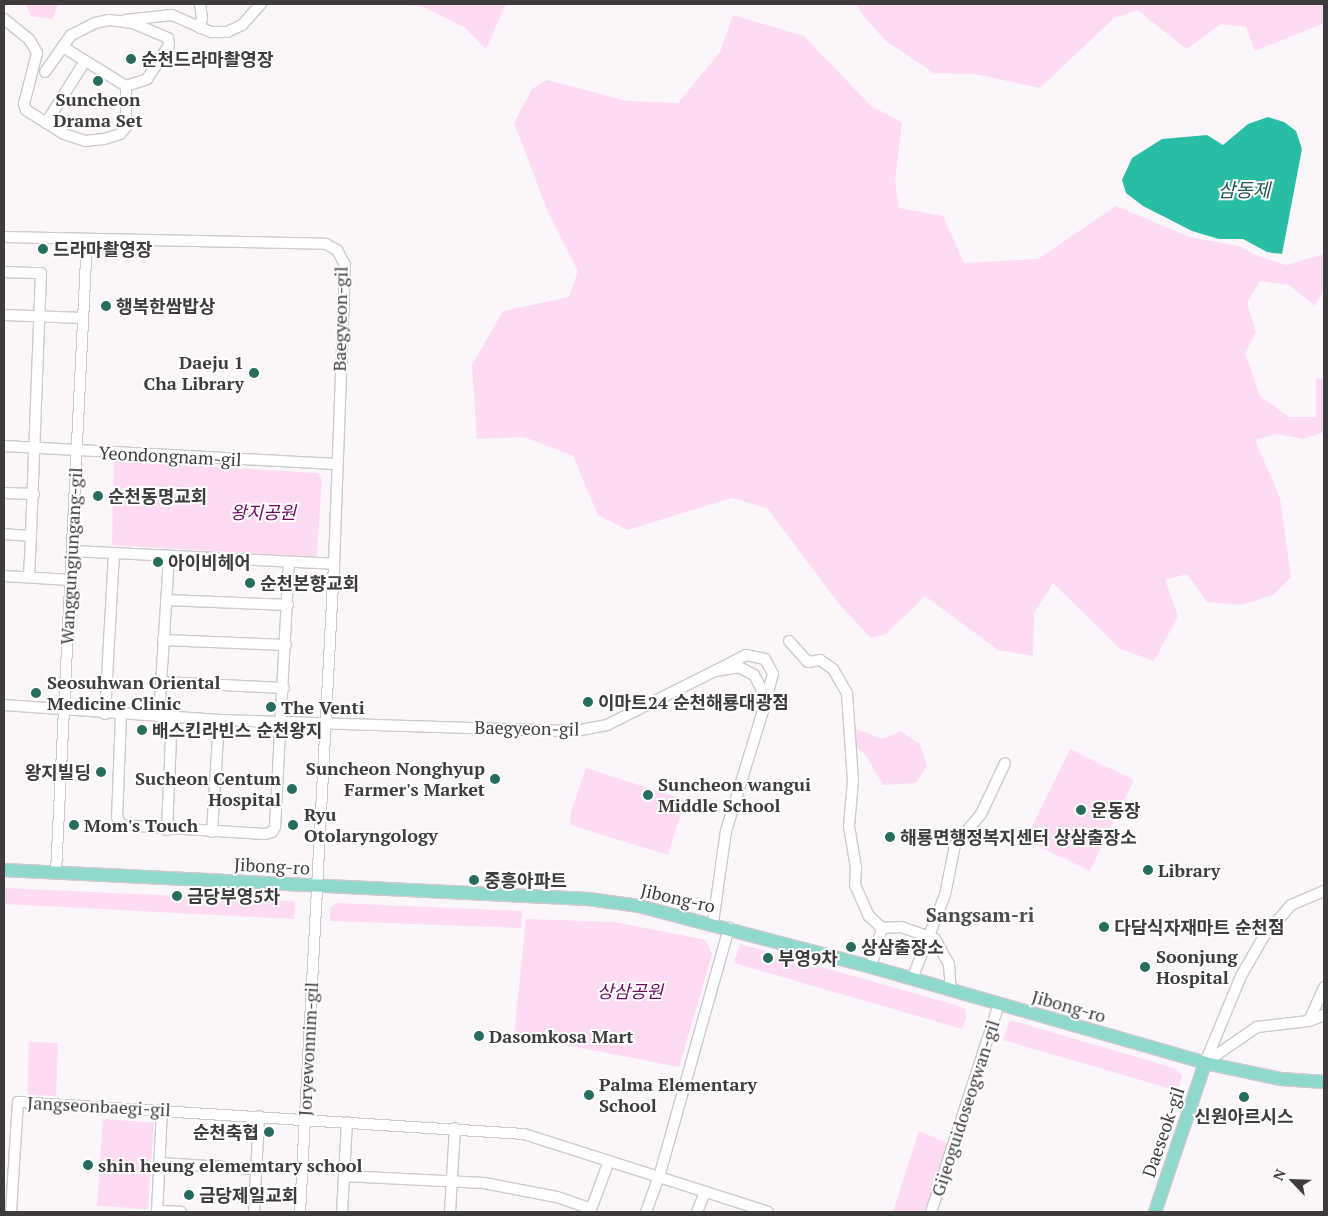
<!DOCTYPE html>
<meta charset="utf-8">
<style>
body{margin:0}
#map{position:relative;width:1328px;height:1216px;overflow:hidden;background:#faf6f9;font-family:"PT Serif","Noto Sans KR",serif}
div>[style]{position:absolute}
.green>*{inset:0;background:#fcdbf3;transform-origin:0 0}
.water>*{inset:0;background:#29bea4}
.roads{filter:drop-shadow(1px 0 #cec9cc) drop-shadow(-1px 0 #cec9cc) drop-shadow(0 1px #cec9cc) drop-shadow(0 -1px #cec9cc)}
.minor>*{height:10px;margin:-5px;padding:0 5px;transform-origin:5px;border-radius:5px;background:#fff}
.major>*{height:12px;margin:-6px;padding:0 6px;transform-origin:6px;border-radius:6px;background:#8ed9cb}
.dots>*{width:14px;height:14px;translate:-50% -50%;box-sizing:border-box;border:2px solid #fff;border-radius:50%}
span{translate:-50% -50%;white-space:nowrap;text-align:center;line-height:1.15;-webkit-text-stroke:4px #fff;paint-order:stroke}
.poi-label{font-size:18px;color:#3d3b3c;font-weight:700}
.left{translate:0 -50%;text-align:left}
.right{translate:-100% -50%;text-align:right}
.street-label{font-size:18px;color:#3d3b3c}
.park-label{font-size:18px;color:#6b095e;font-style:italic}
.water-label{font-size:19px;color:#20584d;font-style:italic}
.quarter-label{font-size:20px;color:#4d494c;font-weight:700}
.frame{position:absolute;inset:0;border:5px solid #3d3b3c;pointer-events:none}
.north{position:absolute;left:1268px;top:1156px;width:50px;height:50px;-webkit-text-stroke:4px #fff;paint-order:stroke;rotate:294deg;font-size:14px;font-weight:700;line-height:20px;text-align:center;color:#3d3b3c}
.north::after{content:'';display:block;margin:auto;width:18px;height:22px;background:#3d3b3c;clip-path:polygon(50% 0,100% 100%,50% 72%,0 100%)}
</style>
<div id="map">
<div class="green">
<div style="clip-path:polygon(26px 4px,58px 4px,52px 19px,31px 16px)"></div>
<div style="clip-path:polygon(406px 4px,506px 4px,486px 49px,464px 27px,423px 7px)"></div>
<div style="clip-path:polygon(857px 4px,1324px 4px,1324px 23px,1255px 51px,1246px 27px,1221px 24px,1187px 49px,1137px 10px,1114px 18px,1040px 88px,975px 74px,934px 73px,886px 41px,861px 13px)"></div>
<div style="clip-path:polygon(733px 15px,804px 36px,871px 106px,902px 122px,895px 181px,899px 208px,943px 216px,964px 263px,1038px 259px,1116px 206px,1190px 237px,1239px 246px,1258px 256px,1286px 265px,1324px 254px,1324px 290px,1315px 306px,1289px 285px,1260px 281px,1247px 303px,1256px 332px,1245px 353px,1260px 396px,1289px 417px,1316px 417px,1316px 378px,1324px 379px,1324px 432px,1303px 439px,1277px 434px,1255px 440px,1280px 498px,1291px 577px,1273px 595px,1242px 605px,1207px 602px,1187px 574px,1165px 580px,1178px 616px,1154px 661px,1120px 649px,1053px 583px,1034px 613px,1033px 656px,998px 650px,925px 596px,886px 634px,871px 638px,839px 604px,767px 508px,732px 498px,627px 530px,598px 515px,573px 456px,524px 437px,477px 439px,472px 365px,503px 311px,569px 297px,578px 271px,548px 212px,514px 123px,532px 89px,547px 80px,627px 101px,678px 103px,720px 52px)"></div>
<div style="clip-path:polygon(114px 461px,318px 473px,322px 479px,317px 554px,314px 557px,112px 545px)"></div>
<div style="clip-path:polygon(854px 728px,882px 739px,900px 731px,920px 744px,927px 766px,916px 783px,883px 785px,865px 754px,852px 744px)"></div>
<div style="left:1070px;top:749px;width:71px;height:101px;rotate:26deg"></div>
<div style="clip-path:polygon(586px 768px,685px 800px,668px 855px,570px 825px,571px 812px)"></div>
<div style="clip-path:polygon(4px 888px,291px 901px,295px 903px,294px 919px,4px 904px)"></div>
<div style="clip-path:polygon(337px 903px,522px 911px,521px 928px,330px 921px,330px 908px)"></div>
<div style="clip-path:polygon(526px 919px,614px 922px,706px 940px,712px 954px,679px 1067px,514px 1035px)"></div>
<div style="clip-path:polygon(740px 944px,959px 1006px,965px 1009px,966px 1018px,962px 1029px,734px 963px)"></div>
<div style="clip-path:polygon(1010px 1020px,1174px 1068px,1182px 1075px,1178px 1091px,1003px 1040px)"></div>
<div style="left:29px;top:1042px;width:29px;height:53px;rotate:2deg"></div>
<div style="left:103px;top:1119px;width:51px;height:87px;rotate:4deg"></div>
<div style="clip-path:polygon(919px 1131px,950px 1144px,927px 1212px,893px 1212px)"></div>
</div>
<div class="water">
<div style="clip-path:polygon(1268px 117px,1284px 122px,1296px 131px,1302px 149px,1282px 254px,1267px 252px,1243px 239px,1219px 239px,1192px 231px,1143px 206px,1126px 193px,1122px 180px,1132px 158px,1162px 139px,1207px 135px,1223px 145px,1248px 124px)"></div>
</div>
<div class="roads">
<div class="minor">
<div style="left:4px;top:19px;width:32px;rotate:39deg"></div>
<div style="left:29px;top:39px;width:16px;rotate:60deg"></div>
<div style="left:37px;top:53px;width:53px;rotate:104.3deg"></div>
<div style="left:24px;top:104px;width:6px;rotate:72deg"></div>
<div style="left:26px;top:110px;width:45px;rotate:32.3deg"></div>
<div style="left:64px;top:134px;width:22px;rotate:18deg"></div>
<div style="left:85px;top:141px;width:19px;rotate:-6deg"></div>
<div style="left:104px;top:139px;width:17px;rotate:-17deg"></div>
<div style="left:120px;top:134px;width:9px;rotate:-49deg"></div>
<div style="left:126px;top:127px;width:41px;rotate:-90deg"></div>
<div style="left:126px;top:86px;width:22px;rotate:-18deg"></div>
<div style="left:147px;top:79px;width:40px;rotate:-57.1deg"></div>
<div style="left:169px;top:45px;width:7px;rotate:-98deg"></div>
<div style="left:168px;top:38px;width:38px;rotate:-157deg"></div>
<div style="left:133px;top:23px;width:24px;rotate:-173deg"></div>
<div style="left:109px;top:20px;width:14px;rotate:168deg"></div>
<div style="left:95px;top:23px;width:27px;rotate:153deg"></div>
<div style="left:71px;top:35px;width:45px;rotate:125.1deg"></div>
<div style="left:125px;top:20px;width:47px;rotate:-6.1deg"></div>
<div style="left:172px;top:15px;width:43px;rotate:23.6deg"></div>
<div style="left:211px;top:32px;width:16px"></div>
<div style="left:227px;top:32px;width:17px;rotate:-25deg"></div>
<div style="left:242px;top:25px;width:28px;rotate:-48deg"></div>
<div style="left:200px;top:28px;width:10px;rotate:-79deg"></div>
<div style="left:202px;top:18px;width:14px;rotate:-98deg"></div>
<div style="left:63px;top:47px;width:74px;rotate:31.8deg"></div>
<div style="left:46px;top:123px;width:73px;rotate:-57.8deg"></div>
<div style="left:4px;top:237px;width:322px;rotate:1.2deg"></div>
<div style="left:326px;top:244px;width:13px;rotate:29deg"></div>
<div style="left:337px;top:250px;width:17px;rotate:62deg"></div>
<div style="left:345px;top:265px;width:299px;rotate:92.1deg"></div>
<div style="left:334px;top:564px;width:649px;rotate:93deg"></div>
<div style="left:4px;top:272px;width:37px;rotate:2deg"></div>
<div style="left:41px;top:273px;width:263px;rotate:92.2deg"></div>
<div style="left:31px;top:536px;width:27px;rotate:-176deg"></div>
<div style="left:4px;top:315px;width:79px;rotate:2.2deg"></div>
<div style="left:4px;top:446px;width:332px;rotate:3.1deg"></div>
<div style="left:4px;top:493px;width:30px;rotate:2deg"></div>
<div style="left:72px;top:551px;width:262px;rotate:2.8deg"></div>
<div style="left:4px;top:576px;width:66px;rotate:3.5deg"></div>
<div style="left:29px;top:577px;width:41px;rotate:-87.2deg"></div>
<div style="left:166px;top:600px;width:122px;rotate:2.3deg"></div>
<div style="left:163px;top:640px;width:123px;rotate:2.3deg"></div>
<div style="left:789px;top:641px;width:28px;rotate:48deg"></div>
<div style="left:808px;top:662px;width:12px;rotate:-9deg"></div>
<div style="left:820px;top:660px;width:16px;rotate:35deg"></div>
<div style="left:833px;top:669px;width:28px;rotate:60deg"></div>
<div style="left:847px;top:693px;width:88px;rotate:86.1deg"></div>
<div style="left:853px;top:781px;width:45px;rotate:95.1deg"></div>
<div style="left:849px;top:826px;width:43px;rotate:80.5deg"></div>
<div style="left:856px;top:868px;width:17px;rotate:93deg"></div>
<div style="left:855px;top:885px;width:34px;rotate:66deg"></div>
<div style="left:869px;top:916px;width:18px;rotate:43deg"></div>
<div style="left:882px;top:928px;width:41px;rotate:105.8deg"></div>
<div style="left:161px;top:682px;width:123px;rotate:2.8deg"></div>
<div style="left:4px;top:705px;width:216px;rotate:4deg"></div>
<div style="left:219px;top:720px;width:357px;rotate:1.8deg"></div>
<div style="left:576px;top:731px;width:32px;rotate:-11deg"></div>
<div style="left:607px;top:725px;width:121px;rotate:-26.6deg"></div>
<div style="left:105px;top:714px;width:161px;rotate:-86.8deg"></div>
<div style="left:121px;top:715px;width:102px;rotate:92.2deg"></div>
<div style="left:117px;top:817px;width:9px;rotate:63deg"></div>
<div style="left:121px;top:825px;width:144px;rotate:3.6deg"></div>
<div style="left:265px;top:834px;width:7px;rotate:-16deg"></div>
<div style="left:272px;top:832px;width:6px;rotate:-59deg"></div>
<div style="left:275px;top:827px;width:265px;rotate:-87deg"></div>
<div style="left:159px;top:716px;width:160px;rotate:-86.4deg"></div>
<div style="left:167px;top:830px;width:113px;rotate:-87.5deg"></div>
<div style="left:212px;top:832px;width:112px;rotate:-86.4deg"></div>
<div style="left:56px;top:873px;width:634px;rotate:-87.2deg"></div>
<div style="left:713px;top:923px;width:93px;rotate:-82deg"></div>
<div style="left:726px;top:831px;width:126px;rotate:-72.9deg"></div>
<div style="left:763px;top:711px;width:38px;rotate:-75deg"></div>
<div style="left:773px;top:674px;width:17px;rotate:-118deg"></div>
<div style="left:765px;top:659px;width:19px;rotate:-168deg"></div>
<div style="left:746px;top:655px;width:35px;rotate:153deg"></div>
<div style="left:715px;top:671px;width:24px;rotate:-9deg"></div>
<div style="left:739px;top:667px;width:17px;rotate:28deg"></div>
<div style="left:754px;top:675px;width:17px;rotate:62deg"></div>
<div style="left:762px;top:690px;width:21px;rotate:87deg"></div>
<div style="left:882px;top:928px;width:19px;rotate:-3deg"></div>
<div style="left:901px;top:927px;width:36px;rotate:19deg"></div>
<div style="left:935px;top:939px;width:29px;rotate:61deg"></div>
<div style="left:949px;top:964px;width:26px;rotate:86deg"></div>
<div style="left:912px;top:979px;width:90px;rotate:-68.6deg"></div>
<div style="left:945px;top:895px;width:51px;rotate:-78.7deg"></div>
<div style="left:955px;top:845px;width:40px;rotate:-50deg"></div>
<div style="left:981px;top:814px;width:56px;rotate:-64.8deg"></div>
<div style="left:1309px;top:1021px;width:37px;rotate:-66deg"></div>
<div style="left:1206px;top:1062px;width:62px;rotate:-34.5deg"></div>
<div style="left:1257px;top:1027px;width:52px;rotate:-6.6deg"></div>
<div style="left:1309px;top:1021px;width:16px;rotate:-22deg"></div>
<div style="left:1205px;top:1063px;width:94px;rotate:-67.5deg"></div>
<div style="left:1241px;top:976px;width:46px;rotate:-60.1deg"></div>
<div style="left:1264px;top:936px;width:41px;rotate:-48.9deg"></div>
<div style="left:1291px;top:905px;width:36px;rotate:-23deg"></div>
<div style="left:160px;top:1163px;width:96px;rotate:3.6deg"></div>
<div style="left:344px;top:1176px;width:140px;rotate:2.9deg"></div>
<div style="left:484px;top:1183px;width:74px;rotate:10.9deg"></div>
<div style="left:557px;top:1197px;width:36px;rotate:19deg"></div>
<div style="left:157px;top:1211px;width:24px;rotate:2deg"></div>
<div style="left:11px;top:1212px;width:110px;rotate:-86.4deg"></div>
<div style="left:18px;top:1102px;width:507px;rotate:3.62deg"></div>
<div style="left:524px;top:1134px;width:256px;rotate:17.7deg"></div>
<div style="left:157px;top:1212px;width:103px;rotate:-87.2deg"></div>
<div style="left:254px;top:1212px;width:96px;rotate:-87deg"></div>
<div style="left:342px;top:1212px;width:90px;rotate:-86.8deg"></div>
<div style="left:450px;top:1212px;width:84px;rotate:-86.6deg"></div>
<div style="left:590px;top:1212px;width:54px;rotate:-69.6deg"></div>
<div style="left:646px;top:1212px;width:37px;rotate:-70deg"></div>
<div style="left:659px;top:1177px;width:259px;rotate:-74.3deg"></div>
<div style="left:697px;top:1212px;width:22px;rotate:-68deg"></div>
<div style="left:931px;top:1212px;width:219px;rotate:-71.9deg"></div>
</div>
<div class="major">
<div style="left:4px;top:870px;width:585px;rotate:2.84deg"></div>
<div style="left:588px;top:899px;width:51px;rotate:7.8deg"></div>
<div style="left:639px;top:906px;width:240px;rotate:14.7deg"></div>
<div style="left:871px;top:967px;width:348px;rotate:16deg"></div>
<div style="left:1205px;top:1063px;width:78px;rotate:11.9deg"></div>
<div style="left:1281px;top:1079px;width:43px;rotate:4deg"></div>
<div style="left:1155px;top:1212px;width:157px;rotate:-71.4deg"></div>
</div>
</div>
<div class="dots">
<div style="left:131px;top:59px;background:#286c5e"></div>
<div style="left:98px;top:81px;background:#286c5e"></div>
<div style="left:43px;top:249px;background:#286c5e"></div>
<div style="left:106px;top:306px;background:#286c5e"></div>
<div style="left:254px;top:373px;background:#286c5e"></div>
<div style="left:98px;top:496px;background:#286c5e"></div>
<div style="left:158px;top:562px;background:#286c5e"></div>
<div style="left:250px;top:583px;background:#286c5e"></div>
<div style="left:36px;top:693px;background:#286c5e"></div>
<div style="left:588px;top:702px;background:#286c5e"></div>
<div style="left:271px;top:707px;background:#286c5e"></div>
<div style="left:142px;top:730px;background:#286c5e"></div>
<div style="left:101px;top:772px;background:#286c5e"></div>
<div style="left:495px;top:779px;background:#286c5e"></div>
<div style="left:292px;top:789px;background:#286c5e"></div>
<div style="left:648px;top:795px;background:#286c5e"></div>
<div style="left:1081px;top:810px;background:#286c5e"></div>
<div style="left:74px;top:825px;background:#286c5e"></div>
<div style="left:293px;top:825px;background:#286c5e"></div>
<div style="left:890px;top:837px;background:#286c5e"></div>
<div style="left:1148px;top:870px;background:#286c5e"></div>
<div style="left:474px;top:880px;background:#286c5e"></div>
<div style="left:177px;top:896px;background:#286c5e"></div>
<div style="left:1104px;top:927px;background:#286c5e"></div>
<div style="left:851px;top:947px;background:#286c5e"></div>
<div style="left:768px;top:958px;background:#286c5e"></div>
<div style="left:1145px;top:967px;background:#286c5e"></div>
<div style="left:479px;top:1036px;background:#286c5e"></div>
<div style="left:589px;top:1095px;background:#286c5e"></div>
<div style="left:1244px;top:1097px;background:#286c5e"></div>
<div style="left:269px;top:1132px;background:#286c5e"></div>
<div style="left:88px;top:1165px;background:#286c5e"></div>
<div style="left:189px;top:1195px;background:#286c5e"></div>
</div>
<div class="poi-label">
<span class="left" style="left:141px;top:59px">순천드라마촬영장</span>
<span style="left:98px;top:110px">Suncheon<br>Drama Set</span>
<span class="left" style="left:53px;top:249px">드라마촬영장</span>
<span class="left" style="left:116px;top:306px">행복한쌈밥상</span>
<span class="right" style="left:244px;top:373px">Daeju 1<br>Cha Library</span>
<span class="left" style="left:108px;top:496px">순천동명교회</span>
<span class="left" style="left:168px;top:562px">아이비헤어</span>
<span class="left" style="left:260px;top:583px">순천본향교회</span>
<span class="left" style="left:47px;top:693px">Seosuhwan Oriental<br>Medicine Clinic</span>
<span class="left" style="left:598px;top:702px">이마트24 순천해룡대광점</span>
<span class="left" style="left:281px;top:707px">The Venti</span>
<span class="left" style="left:152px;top:730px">배스킨라빈스 순천왕지</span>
<span class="right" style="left:485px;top:779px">Suncheon Nonghyup<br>Farmer's Market</span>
<span class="right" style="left:91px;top:772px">왕지빌딩</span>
<span class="right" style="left:281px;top:789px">Sucheon Centum<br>Hospital</span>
<span class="left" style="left:658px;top:795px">Suncheon wangui<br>Middle School</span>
<span class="left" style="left:1091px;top:810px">운동장</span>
<span class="left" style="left:304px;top:825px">Ryu<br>Otolaryngology</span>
<span class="left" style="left:84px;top:825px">Mom's Touch</span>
<span class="left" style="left:900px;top:837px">해룡면행정복지센터 상삼출장소</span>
<span class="left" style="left:1158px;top:870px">Library</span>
<span class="left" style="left:484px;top:880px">중흥아파트</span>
<span class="left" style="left:187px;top:896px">금당부영5차</span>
<span class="left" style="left:1114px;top:927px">다담식자재마트 순천점</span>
<span class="left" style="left:861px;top:947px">상삼출장소</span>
<span class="left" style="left:1156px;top:967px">Soonjung<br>Hospital</span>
<span class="left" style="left:778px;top:958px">부영9차</span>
<span class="left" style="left:489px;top:1036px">Dasomkosa Mart</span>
<span class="left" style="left:599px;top:1095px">Palma Elementary<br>School</span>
<span style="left:1244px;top:1116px">신원아르시스</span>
<span class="right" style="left:259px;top:1132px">순천축협</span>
<span class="left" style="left:98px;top:1165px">shin heung elememtary school</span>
<span class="left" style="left:199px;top:1195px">금당제일교회</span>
</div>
<div class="street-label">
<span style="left:340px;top:319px;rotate:-89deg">Baegyeon-gil</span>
<span style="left:170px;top:456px;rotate:3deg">Yeondongnam-gil</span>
<span style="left:71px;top:556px;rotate:-87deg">Wanggungjungang-gil</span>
<span style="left:527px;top:728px;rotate:1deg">Baegyeon-gil</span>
<span style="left:272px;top:866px;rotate:3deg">Jibong-ro</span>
<span style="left:678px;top:898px;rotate:13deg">Jibong-ro</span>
<span style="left:1069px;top:1006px;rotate:16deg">Jibong-ro</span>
<span style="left:308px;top:1049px;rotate:-87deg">Joryewonnim-gil</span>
<span style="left:99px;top:1106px;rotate:3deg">Jangseonbaegi-gil</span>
<span style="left:965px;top:1108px;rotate:-72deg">Gijeoguidoseogwan-gil</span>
<span style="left:1163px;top:1132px;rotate:-71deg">Daeseok-gil</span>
</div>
<div class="park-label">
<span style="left:263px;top:512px">왕지공원</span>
<span style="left:630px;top:991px">상삼공원</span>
</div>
<div class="water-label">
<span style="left:1244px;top:190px">삼동제</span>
</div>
<div class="quarter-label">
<span style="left:980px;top:914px">Sangsam-ri</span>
</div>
<div class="frame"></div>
<div class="north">N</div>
</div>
